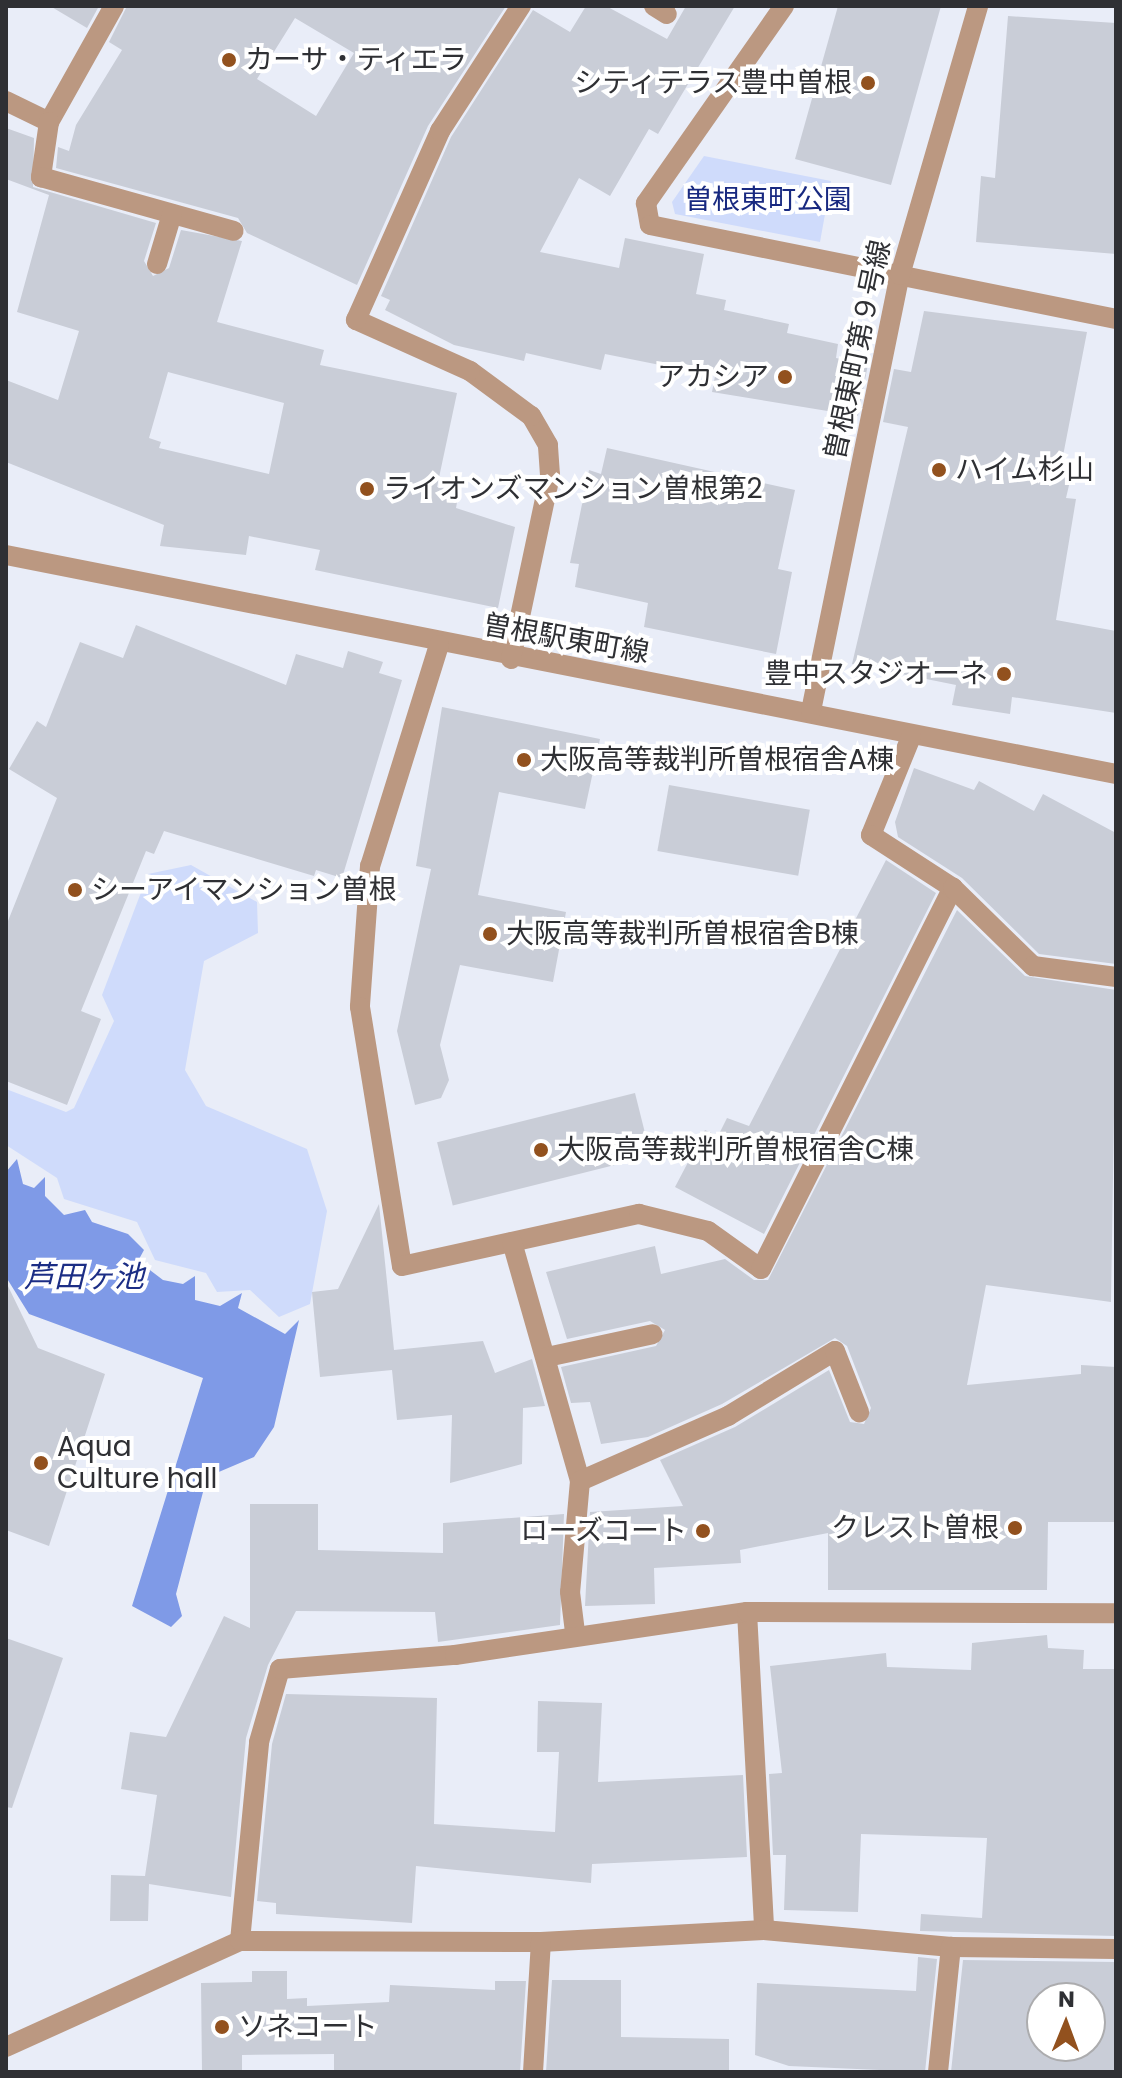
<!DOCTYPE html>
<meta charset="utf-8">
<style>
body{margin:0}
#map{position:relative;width:1122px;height:2078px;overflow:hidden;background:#e9edf8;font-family:Poppins,"Noto Sans JP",sans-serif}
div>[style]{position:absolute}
.green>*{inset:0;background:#cfdbfb}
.water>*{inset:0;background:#7f9ae7}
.building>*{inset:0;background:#c9cdd7;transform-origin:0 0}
.minor>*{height:20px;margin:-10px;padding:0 10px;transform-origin:10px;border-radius:10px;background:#bb9881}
.dots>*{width:22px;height:22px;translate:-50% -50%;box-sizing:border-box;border:4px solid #fff;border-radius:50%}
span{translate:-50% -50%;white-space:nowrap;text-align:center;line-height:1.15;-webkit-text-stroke:8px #fff;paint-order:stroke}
.poi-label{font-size:28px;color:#2f3034}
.left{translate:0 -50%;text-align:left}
.right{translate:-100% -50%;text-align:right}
.park-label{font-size:28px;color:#182980}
.street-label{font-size:28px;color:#2f3034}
.water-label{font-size:30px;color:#1c2e85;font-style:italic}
.frame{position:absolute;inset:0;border:8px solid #2f3034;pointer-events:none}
.north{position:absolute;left:1026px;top:1982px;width:80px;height:80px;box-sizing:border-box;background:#fff;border:2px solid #acacae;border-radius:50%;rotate:1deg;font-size:22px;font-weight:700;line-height:32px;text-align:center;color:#2f3034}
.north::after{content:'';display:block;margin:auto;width:28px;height:36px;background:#92511e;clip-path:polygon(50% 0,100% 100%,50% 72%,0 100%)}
</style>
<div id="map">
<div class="green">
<div style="clip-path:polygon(704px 156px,831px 181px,820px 242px,675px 214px,672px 202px)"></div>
<div style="clip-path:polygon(191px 865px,257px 902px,258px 933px,204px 961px,185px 1070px,206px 1106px,307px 1149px,327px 1211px,310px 1304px,279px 1317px,250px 1290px,217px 1292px,206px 1273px,155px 1260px,137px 1222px,64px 1199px,57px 1178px,6px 1145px,6px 1089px,66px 1112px,74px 1108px,114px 1021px,102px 995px,148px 874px)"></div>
</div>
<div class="water">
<div style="clip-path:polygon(17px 1159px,23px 1184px,34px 1188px,45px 1177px,45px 1196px,64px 1215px,85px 1210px,92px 1222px,128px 1234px,144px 1250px,138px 1261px,163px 1280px,183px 1284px,195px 1276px,195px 1300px,220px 1306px,242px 1293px,238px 1308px,285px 1334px,299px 1320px,274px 1427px,254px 1457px,207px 1477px,176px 1594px,182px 1616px,171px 1627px,132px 1606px,203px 1378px,29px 1314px,6px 1277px,6px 1172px)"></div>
</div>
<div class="building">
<div style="clip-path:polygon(50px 6px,99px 6px,87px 28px)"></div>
<div style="clip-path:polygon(evenodd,127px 6px,506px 6px,428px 126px,357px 285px,247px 233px,238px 218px,56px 168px,58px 147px,69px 151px,76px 125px,122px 50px,109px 42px,127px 6px,295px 18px,354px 53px,316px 116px,257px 79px,295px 18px)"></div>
<div style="clip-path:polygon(586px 6px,606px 6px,667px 39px,686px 6px,735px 6px,658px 134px,649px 129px,610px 196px,579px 178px,540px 252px,619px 268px,625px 238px,704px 254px,696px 294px,726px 300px,724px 310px,789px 324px,787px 333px,838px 344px,836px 358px,868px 364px,858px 416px,712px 392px,715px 376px,605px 354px,601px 370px,526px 353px,524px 361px,454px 345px,385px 310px,390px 300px,381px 296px,451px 137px,533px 10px,570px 32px)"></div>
<div style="clip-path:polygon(838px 6px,941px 6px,891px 185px,795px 159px)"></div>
<div style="clip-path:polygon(1008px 16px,1116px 23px,1116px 254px,976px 242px,981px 176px,995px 178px)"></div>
<div style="clip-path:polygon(evenodd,6px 128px,34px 138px,33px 187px,156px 223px,144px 261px,153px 276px,169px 268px,181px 230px,242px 241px,217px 322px,324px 350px,320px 365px,457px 393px,437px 487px,459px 491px,456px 508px,515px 527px,498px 608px,315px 570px,320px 550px,249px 536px,246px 555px,160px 546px,164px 525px,6px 462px,6px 380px,58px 400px,79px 331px,17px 312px,49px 195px,6px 179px,6px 128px,168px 372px,284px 403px,269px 474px,159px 448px,161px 442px,149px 438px,168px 372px)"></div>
<div style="clip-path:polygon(924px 311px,1087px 332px,1062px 461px,1074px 464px,1066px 498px,1076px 499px,1056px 620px,1116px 631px,1116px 713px,1012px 697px,1010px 714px,952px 705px,956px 685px,852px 664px,908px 427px,883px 422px,894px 369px,911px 372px)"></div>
<div style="clip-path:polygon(607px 448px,795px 490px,778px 569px,792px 572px,776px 654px,644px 627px,648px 603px,575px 587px,579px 564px,570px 563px,589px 470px,601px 474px)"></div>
<div style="clip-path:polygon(136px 625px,286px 685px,296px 654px,343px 668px,348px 651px,383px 662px,379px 673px,402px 680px,342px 878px,316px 870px,314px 876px,164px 831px,154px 854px,146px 851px,81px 1011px,101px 1019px,67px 1105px,6px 1081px,6px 926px,57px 798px,9px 769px,37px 721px,46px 727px,80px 642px,123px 658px)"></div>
<div style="clip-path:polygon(442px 707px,600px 739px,585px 809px,499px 792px,478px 895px,566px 912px,553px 982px,460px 965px,440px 1045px,449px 1080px,441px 1098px,415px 1105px,397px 1031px,431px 869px,416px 866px)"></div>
<div style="clip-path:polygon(914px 768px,974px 790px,979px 781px,1034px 811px,1043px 794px,1116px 833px,1116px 964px,1039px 954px,962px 878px,898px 837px,895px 822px)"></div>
<div style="left:669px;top:785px;width:143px;height:67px;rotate:10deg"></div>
<div style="clip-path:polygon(886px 860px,936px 893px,764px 1234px,675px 1187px,705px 1130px,718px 1136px,727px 1118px,749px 1126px)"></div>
<div style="clip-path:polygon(957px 910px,1025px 976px,1116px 990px,1111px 1302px,986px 1285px,967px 1385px,1081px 1374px,1081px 1365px,1116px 1367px,1116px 1522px,1048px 1522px,1047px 1590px,828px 1590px,828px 1533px,740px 1550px,741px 1563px,654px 1568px,655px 1604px,585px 1606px,590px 1512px,683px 1506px,660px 1460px,735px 1427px,829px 1370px,850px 1422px,864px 1424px,871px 1408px,847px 1346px,835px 1338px,722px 1404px,648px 1437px,601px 1444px,590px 1402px,571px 1403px,561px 1367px,656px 1346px,665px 1330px,650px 1321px,567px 1339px,546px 1272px,655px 1246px,661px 1274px,725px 1259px,754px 1280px,768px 1280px)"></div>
<div style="left:635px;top:1093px;width:65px;height:204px;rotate:76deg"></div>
<div style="clip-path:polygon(379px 1204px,394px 1350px,483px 1341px,495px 1373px,532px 1359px,545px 1406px,523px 1408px,522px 1464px,450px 1483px,452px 1415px,397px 1420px,392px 1370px,320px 1377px,312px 1292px,338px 1289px)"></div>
<div style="clip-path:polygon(6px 1282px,38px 1348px,105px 1374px,49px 1546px,6px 1530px)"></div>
<div style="clip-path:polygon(250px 1504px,318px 1504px,318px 1550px,443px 1553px,443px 1523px,564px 1514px,560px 1625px,438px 1642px,435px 1612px,296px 1611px,268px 1665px,246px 1738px,231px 1897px,149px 1884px,148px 1921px,110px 1921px,111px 1875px,145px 1876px,157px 1795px,121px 1789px,130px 1732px,166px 1737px,224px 1616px,250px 1628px)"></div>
<div style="clip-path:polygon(1047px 1635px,1048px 1648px,1084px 1650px,1083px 1669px,1116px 1669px,1116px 1936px,920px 1931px,921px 1914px,982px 1918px,987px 1838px,861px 1834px,858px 1912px,784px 1910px,786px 1855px,773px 1855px,769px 1774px,782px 1773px,770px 1666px,886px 1653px,887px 1667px,971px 1670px,972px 1643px)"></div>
<div style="clip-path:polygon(6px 1638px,63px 1658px,12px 1808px,6px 1807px)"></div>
<div style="clip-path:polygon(286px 1694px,437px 1698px,434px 1824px,555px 1832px,559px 1752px,537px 1752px,538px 1701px,602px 1703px,598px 1782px,743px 1775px,747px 1857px,592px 1864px,591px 1883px,416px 1866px,412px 1923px,276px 1914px,276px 1903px,257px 1901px,272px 1744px)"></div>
<div style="clip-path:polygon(918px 1957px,937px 1959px,925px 2072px,789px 2066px,755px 2055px,757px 1983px,916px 1991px)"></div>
<div style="clip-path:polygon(evenodd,963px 1960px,1116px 1962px,1114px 2072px,951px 2072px,963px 1960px,1042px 1998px,1090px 1998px,1090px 2046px,1042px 2046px,1042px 1998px)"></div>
<div style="clip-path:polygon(252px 1971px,287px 1971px,287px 1999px,307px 1998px,307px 2006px,389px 2002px,390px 1985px,495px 1990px,495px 1981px,526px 1981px,520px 2072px,334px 2072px,334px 2054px,242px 2055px,242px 2072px,202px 2072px,201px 1983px,252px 1982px)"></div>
<div style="clip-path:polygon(552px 1980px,621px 1980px,621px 2037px,729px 2039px,729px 2072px,546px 2072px)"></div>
</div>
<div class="minor">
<div style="left:654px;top:6px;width:15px;rotate:32deg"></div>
<div style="left:784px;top:6px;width:241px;rotate:125deg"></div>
<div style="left:646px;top:203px;width:22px;rotate:80deg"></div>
<div style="left:650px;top:225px;width:475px;rotate:11.4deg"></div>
<div style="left:6px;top:101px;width:48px;rotate:26deg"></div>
<div style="left:49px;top:122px;width:133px;rotate:-60.7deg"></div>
<div style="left:49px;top:122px;width:56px;rotate:98.3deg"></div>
<div style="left:41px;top:177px;width:200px;rotate:15.6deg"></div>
<div style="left:157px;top:264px;width:52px;rotate:-73.3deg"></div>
<div style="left:6px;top:555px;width:1131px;rotate:11.16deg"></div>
<div style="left:439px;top:645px;width:232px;rotate:107.3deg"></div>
<div style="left:370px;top:866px;width:141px;rotate:94.1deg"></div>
<div style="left:360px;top:1007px;width:262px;rotate:80.8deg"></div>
<div style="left:402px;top:1266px;width:243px;rotate:-12.4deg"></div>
<div style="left:639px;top:1214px;width:71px;rotate:13.8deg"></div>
<div style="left:708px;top:1231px;width:65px;rotate:35.6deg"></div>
<div style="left:761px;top:1269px;width:427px;rotate:-63.3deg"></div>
<div style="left:511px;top:659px;width:188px;rotate:-78deg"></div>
<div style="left:550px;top:475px;width:30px;rotate:-94deg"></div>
<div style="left:548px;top:445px;width:34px;rotate:-120deg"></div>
<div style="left:531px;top:416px;width:76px;rotate:-143.6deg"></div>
<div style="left:470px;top:371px;width:125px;rotate:-155.9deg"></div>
<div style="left:356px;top:320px;width:207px;rotate:-66deg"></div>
<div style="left:440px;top:131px;width:149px;rotate:-57.1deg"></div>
<div style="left:811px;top:711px;width:445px;rotate:-78.5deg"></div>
<div style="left:900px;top:275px;width:280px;rotate:-73.8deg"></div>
<div style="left:911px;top:737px;width:106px;rotate:112.2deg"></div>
<div style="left:871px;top:835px;width:98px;rotate:32.9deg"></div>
<div style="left:953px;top:888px;width:112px;rotate:44.3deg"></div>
<div style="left:1033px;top:966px;width:84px;rotate:7.5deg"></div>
<div style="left:512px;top:1242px;width:248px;rotate:74.1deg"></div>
<div style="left:580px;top:1481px;width:111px;rotate:95.1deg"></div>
<div style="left:570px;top:1592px;width:40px;rotate:82.9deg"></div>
<div style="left:547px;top:1357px;width:108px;rotate:-12.2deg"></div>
<div style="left:580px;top:1481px;width:162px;rotate:-23.7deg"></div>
<div style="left:728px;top:1416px;width:125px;rotate:-31.3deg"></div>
<div style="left:835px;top:1351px;width:66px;rotate:68.5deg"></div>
<div style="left:747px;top:1612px;width:318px;rotate:86.9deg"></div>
<div style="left:240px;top:1941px;width:200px;rotate:-84.5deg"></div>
<div style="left:259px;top:1742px;width:76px;rotate:-74deg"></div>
<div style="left:280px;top:1669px;width:176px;rotate:-4.6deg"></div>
<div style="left:455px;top:1655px;width:295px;rotate:-8.4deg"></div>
<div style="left:747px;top:1612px;width:369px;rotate:0.2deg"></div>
<div style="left:6px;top:2047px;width:257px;rotate:-24.4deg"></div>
<div style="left:240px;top:1941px;width:301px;rotate:0.2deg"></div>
<div style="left:541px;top:1942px;width:223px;rotate:-3.1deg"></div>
<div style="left:764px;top:1930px;width:188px;rotate:5.2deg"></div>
<div style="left:951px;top:1947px;width:165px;rotate:0.7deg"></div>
<div style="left:533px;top:2072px;width:130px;rotate:-86.5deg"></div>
<div style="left:938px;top:2072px;width:126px;rotate:-84.1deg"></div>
</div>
<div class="dots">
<div style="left:229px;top:60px;background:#92511e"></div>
<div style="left:868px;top:83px;background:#92511e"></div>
<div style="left:785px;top:377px;background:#92511e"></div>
<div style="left:939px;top:470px;background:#92511e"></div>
<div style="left:367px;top:489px;background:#92511e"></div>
<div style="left:1004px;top:674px;background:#92511e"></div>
<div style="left:524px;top:760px;background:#92511e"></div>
<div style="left:75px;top:890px;background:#92511e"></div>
<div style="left:490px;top:934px;background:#92511e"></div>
<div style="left:541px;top:1150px;background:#92511e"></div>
<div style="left:41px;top:1463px;background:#92511e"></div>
<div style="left:1015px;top:1528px;background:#92511e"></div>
<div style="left:703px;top:1531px;background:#92511e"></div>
<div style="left:222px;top:2027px;background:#92511e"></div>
</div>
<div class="poi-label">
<span class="left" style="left:245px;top:60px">カーサ・ティエラ</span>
<span class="right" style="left:852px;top:83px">シティテラス豊中曽根</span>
<span class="right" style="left:769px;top:377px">アカシア</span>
<span class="left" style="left:955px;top:470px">ハイム杉山</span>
<span class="left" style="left:383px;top:489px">ライオンズマンション曽根第2</span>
<span class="right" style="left:988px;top:674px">豊中スタジオーネ</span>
<span class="left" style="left:540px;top:760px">大阪高等裁判所曽根宿舎A棟</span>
<span class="left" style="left:91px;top:890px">シーアイマンション曽根</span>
<span class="left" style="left:506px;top:934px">大阪高等裁判所曽根宿舎B棟</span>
<span class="left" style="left:557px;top:1150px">大阪高等裁判所曽根宿舎C棟</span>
<span class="left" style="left:57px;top:1463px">Aqua<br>Culture hall</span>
<span class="right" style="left:999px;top:1528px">クレスト曽根</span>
<span class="right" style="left:687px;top:1531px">ローズコート</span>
<span class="left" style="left:238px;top:2027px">ソネコート</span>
</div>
<div class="park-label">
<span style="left:768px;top:200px">曽根東町公園</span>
</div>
<div class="street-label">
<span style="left:858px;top:350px;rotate:-78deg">曽根東町第９号線</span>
<span style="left:566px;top:639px;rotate:10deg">曽根駅東町線</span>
</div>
<div class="water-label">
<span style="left:84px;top:1277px">芦田ヶ池</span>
</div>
<div class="frame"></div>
<div class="north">N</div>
</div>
